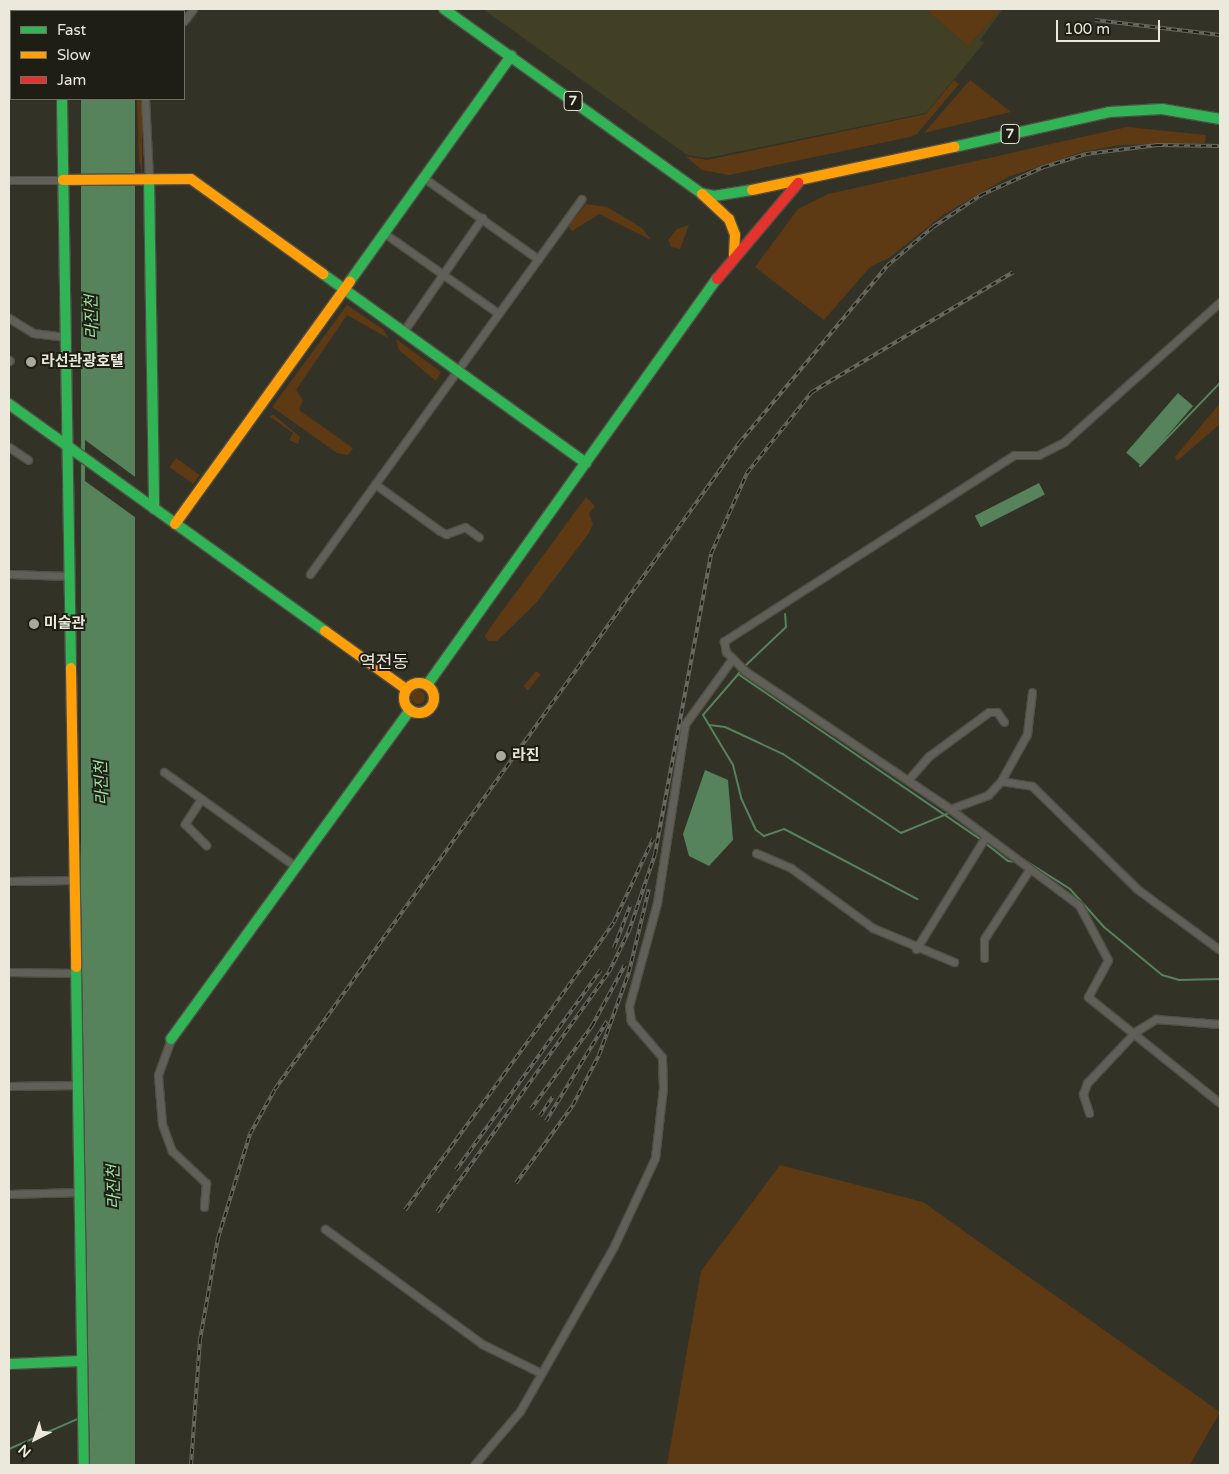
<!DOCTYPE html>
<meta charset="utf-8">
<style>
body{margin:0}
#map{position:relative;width:1229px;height:1474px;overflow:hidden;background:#333227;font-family:"Varela Round","Noto Sans KR",sans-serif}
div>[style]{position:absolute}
.built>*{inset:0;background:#413f24}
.green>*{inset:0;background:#5d3914;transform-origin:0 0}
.round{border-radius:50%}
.water>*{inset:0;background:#56825c;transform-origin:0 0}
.pier>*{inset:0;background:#333227}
.stream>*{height:2px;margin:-1px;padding:0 1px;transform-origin:1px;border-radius:1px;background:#56825c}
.roads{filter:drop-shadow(1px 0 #504f45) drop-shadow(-1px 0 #504f45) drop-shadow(0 1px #504f45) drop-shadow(0 -1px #504f45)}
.street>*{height:7px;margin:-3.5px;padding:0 3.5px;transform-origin:3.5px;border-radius:3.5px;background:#616058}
.fast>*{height:10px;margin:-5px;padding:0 5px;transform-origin:5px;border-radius:5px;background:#30b455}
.slow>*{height:10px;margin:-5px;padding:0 5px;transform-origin:5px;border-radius:5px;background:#ff9f0a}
.slow>.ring{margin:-5px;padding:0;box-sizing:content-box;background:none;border:10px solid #ff9f0a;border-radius:50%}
.jam>*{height:10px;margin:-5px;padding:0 5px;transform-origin:5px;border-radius:5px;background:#e5322d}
.rail>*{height:4px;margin-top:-2px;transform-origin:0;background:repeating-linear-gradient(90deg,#1f1e14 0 5.5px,#69685f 0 11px);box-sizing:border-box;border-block:1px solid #69685f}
.dots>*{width:14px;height:14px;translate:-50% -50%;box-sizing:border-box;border:2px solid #1f1e14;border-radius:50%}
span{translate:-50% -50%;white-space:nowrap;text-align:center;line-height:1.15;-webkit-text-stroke:4px #1f1e14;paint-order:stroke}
.shield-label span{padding:1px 4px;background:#1f1e14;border:1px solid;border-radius:4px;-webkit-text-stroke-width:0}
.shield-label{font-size:14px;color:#eae9dc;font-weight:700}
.poi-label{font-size:15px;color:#eae9dc;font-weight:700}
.left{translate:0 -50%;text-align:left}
.water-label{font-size:16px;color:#9ce5a7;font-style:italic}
.quarter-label{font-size:18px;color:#eae9dc}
.frame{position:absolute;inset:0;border:10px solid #eae9dc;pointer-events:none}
.legend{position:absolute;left:10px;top:10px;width:175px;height:90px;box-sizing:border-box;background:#1f1e14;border:1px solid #706f64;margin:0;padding:6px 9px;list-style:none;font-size:15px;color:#eae9dc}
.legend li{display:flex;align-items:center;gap:10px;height:25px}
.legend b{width:25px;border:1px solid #706f64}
.north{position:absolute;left:10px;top:1414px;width:50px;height:50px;-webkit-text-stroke:4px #1f1e14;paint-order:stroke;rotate:221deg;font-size:14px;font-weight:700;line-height:20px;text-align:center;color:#eae9dc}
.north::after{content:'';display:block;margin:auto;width:18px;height:22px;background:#eae9dc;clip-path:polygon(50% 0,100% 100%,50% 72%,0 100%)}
.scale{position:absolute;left:1056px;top:20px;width:104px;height:22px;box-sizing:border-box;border:2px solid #eae9dc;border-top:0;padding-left:6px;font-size:15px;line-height:18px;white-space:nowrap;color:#eae9dc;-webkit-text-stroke:4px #1f1e14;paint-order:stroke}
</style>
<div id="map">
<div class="built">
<div style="clip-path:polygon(483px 9px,1003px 9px,980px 40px,984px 43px,926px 113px,707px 158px,687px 155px)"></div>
</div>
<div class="green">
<div style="clip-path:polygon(926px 9px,1001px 9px,968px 46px)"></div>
<div style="clip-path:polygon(954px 80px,959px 84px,917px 134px,910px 137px,729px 175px,702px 170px,685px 156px,707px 160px,926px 114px)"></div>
<div style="clip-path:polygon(970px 80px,1011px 112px,924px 133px)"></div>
<div style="clip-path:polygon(137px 99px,142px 99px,142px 175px,139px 159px)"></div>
<div style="clip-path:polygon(1127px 127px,1206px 135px,1205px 143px,1120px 145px,1082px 152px,1008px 177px,943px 215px,889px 258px,870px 267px,824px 320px,755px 267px,798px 209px,828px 194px)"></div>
<div style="clip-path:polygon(586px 204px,607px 207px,642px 228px,651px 240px,599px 214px,572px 231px,568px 226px)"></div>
<div style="clip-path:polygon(689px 225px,680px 249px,671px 247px,668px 240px,677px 229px)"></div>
<div style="clip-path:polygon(347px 305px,384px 330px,388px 338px,347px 315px,296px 390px,303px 400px,299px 410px,353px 448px,348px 455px,337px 453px,272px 407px)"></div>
<div style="clip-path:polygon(396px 339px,441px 372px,436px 381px,399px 350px)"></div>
<div style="clip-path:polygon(1220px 403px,1220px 424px,1177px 461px,1175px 457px)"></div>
<div style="clip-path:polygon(274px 415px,300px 437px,298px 444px,289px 440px,293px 433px,269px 416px)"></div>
<div style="left:176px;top:458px;width:29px;height:11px;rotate:36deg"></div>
<div style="clip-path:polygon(586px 497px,595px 506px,589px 514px,593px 524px,589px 533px,537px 602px,497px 641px,488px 641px,485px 636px,492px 625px)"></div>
<div style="left:536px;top:671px;width:6px;height:20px;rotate:39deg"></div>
<div class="round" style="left:411px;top:690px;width:14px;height:14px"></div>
<div style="clip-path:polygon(780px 1165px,923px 1202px,1220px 1412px,1190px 1465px,667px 1465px,701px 1271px)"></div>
</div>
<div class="water">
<div style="clip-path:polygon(77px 9px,175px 9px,173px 11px)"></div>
<div style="left:81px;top:99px;width:54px;height:1366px"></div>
<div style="left:1178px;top:393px;width:20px;height:79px;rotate:41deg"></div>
<div style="left:1039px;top:483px;width:13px;height:72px;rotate:63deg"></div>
<div style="clip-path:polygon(705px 770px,728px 780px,733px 840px,709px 866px,689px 856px,683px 834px)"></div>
</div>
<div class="pier">
<div style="clip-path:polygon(85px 440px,142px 482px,143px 523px,85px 481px)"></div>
</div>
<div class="stream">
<div style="left:1140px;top:466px;width:115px;rotate:-46.1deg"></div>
<div style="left:744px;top:667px;width:58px;rotate:-43.6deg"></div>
<div style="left:786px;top:627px;width:13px;rotate:-94deg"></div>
<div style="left:741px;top:671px;width:58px;rotate:130.8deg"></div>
<div style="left:703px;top:715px;width:58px;rotate:59deg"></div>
<div style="left:733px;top:765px;width:34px;rotate:76deg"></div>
<div style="left:741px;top:798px;width:35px;rotate:65deg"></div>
<div style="left:756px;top:830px;width:10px;rotate:37deg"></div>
<div style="left:764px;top:836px;width:21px;rotate:-19deg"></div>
<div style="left:784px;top:829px;width:7px;rotate:27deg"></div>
<div style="left:790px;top:832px;width:144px;rotate:27.8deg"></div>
<div style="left:738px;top:674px;width:294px;rotate:34.3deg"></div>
<div style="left:709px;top:725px;width:16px;rotate:7deg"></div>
<div style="left:725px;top:727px;width:64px;rotate:25deg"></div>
<div style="left:783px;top:754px;width:142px;rotate:33.8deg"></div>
<div style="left:901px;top:833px;width:50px;rotate:-22.4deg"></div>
<div style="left:985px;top:843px;width:29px;rotate:38deg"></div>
<div style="left:1008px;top:861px;width:8px;rotate:7deg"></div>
<div style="left:1026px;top:861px;width:52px;rotate:32.5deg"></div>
<div style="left:1070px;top:889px;width:51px;rotate:48.2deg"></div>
<div style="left:1104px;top:927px;width:75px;rotate:39.6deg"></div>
<div style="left:1162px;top:975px;width:18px;rotate:16deg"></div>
<div style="left:1179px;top:980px;width:41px;rotate:-1.4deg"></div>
<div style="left:86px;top:1415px;width:20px;rotate:-20deg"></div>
<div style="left:9px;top:1449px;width:77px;rotate:-23.6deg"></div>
</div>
<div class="roads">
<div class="street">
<div style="left:184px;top:21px;width:15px;rotate:-53deg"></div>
<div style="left:145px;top:99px;width:80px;rotate:87.1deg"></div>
<div style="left:424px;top:178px;width:140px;rotate:35.4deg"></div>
<div style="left:9px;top:180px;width:54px"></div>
<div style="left:384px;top:233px;width:139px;rotate:35.1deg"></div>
<div style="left:1220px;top:302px;width:210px;rotate:138.1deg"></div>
<div style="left:1064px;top:442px;width:28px;rotate:153deg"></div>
<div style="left:1039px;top:455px;width:25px;rotate:180deg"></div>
<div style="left:1014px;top:455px;width:345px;rotate:147.3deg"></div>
<div style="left:724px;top:641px;width:11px;rotate:80deg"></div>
<div style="left:726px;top:652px;width:27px;rotate:45deg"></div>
<div style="left:745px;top:671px;width:247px;rotate:33.9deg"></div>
<div style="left:950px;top:809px;width:161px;rotate:36.7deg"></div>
<div style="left:1079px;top:905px;width:62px;rotate:62.2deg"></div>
<div style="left:1108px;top:960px;width:42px;rotate:118.4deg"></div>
<div style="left:1088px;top:997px;width:169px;rotate:38.8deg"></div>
<div style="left:9px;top:318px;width:28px;rotate:32deg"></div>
<div style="left:33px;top:333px;width:33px;rotate:7deg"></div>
<div style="left:403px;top:332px;width:139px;rotate:-55.3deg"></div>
<div style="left:9px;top:360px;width:1px;rotate:45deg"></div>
<div style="left:9px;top:447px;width:23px;rotate:34deg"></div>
<div style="left:375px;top:484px;width:80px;rotate:35.9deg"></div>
<div style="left:440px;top:531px;width:7px;rotate:27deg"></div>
<div style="left:446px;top:534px;width:20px;rotate:-20deg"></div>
<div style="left:465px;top:527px;width:17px;rotate:36deg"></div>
<div style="left:9px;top:574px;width:59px;rotate:1.9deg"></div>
<div style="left:310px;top:574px;width:463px;rotate:-54.1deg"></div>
<div style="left:164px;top:772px;width:163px;rotate:35.7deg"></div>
<div style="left:908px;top:780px;width:32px;rotate:-49deg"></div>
<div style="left:929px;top:756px;width:74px;rotate:-36.3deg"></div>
<div style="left:989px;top:712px;width:8px"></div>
<div style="left:997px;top:712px;width:12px;rotate:55deg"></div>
<div style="left:1001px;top:781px;width:54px;rotate:-61deg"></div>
<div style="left:1027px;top:734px;width:42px;rotate:-83.2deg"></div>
<div style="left:201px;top:799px;width:30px;rotate:123deg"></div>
<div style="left:185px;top:824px;width:30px;rotate:45deg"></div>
<div style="left:950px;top:809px;width:40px;rotate:-20.2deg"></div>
<div style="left:988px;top:795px;width:19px;rotate:-47deg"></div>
<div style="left:1001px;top:781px;width:31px;rotate:9deg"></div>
<div style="left:1032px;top:786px;width:147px;rotate:44.4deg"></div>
<div style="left:1137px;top:889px;width:103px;rotate:36.3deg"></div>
<div style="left:756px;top:853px;width:38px;rotate:23deg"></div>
<div style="left:791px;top:868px;width:102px;rotate:36.2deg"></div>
<div style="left:873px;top:928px;width:88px;rotate:22.8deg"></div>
<div style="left:9px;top:881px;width:64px;rotate:-0.9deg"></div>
<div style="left:916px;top:949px;width:133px;rotate:-58.2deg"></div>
<div style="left:984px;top:958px;width:19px;rotate:-90deg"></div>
<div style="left:984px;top:939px;width:82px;rotate:-56.9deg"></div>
<div style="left:9px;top:972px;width:66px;rotate:0.9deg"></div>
<div style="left:171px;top:1039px;width:38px;rotate:110deg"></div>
<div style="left:158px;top:1075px;width:49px;rotate:85.3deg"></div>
<div style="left:162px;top:1124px;width:29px;rotate:70deg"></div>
<div style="left:172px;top:1151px;width:47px;rotate:43.3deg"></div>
<div style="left:206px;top:1183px;width:24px;rotate:95deg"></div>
<div style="left:9px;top:1086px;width:68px;rotate:-0.8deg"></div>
<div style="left:1089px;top:1113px;width:20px;rotate:-108deg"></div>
<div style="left:1083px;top:1094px;width:12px;rotate:-70deg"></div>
<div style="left:1087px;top:1083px;width:70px;rotate:-46.7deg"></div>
<div style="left:1135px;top:1032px;width:25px;rotate:-32deg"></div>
<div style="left:1156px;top:1019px;width:64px;rotate:4.5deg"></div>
<div style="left:9px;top:1194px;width:70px;rotate:-1.6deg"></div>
<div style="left:325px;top:1229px;width:195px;rotate:36.2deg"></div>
<div style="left:482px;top:1344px;width:66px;rotate:26.2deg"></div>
<div style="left:474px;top:1465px;width:71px;rotate:-49.6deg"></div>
<div style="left:520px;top:1411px;width:190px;rotate:-60.3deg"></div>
<div style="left:614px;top:1246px;width:97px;rotate:-65deg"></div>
<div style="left:655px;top:1158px;width:70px;rotate:-83.5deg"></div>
<div style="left:663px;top:1088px;width:31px;rotate:-92deg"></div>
<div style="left:662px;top:1057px;width:48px;rotate:-130.7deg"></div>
<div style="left:631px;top:1021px;width:15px;rotate:-98deg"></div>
<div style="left:629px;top:1006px;width:107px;rotate:-74.8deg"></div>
<div style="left:657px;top:903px;width:181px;rotate:-81.1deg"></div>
<div style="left:685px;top:724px;width:80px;rotate:-54.1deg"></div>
</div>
<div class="fast">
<div style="left:61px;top:9px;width:2px;rotate:90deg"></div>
<div style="left:444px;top:9px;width:316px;rotate:35.6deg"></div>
<div style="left:701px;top:193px;width:13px;rotate:13deg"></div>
<div style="left:714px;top:196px;width:38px;rotate:-9deg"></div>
<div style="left:62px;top:99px;width:569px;rotate:89.09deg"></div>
<div style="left:954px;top:147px;width:159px;rotate:-12.7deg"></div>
<div style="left:1109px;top:112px;width:53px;rotate:-3.2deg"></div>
<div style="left:1162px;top:109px;width:59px;rotate:9.8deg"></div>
<div style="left:149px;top:179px;width:330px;rotate:89.1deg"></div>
<div style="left:323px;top:274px;width:324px;rotate:35.7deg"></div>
<div style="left:350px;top:281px;width:277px;rotate:-54.4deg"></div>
<div style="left:9px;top:404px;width:389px;rotate:35.7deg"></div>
<div style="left:427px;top:685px;width:499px;rotate:-54.5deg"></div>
<div style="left:76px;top:967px;width:498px;rotate:89.1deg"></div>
<div style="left:171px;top:1039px;width:407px;rotate:-54deg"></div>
<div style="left:9px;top:1364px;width:72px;rotate:-2.4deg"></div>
</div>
<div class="slow">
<div style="left:63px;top:180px;width:128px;rotate:-0.4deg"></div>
<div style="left:191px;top:179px;width:163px;rotate:35.7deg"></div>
<div style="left:752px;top:190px;width:207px;rotate:-12deg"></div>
<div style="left:702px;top:194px;width:37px;rotate:43deg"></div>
<div style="left:729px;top:219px;width:17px;rotate:69deg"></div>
<div style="left:735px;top:235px;width:20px;rotate:93deg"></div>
<div style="left:175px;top:524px;width:299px;rotate:-54.2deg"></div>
<div style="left:325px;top:631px;width:100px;rotate:35.6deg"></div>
<div style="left:71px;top:668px;width:299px;rotate:89deg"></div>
<div class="ring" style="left:404px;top:683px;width:20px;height:20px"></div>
</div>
<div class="jam">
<div style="left:717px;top:279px;width:126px;rotate:-49.8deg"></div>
</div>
</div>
<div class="rail">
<div style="left:1095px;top:20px;width:126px;rotate:6.8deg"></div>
<div style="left:614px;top:948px;width:45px;rotate:-69.1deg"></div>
<div style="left:531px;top:1109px;width:103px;rotate:-53.7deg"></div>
<div style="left:592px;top:1026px;width:69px;rotate:-61.6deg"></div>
<div style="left:540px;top:1116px;width:23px;rotate:-56deg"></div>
<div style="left:546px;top:1121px;width:117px;rotate:-58.6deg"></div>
<div style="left:456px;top:1170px;width:247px;rotate:-54.1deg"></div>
<div style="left:516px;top:1183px;width:97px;rotate:-53.8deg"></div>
<div style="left:573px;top:1105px;width:56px;rotate:-62.5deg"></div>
<div style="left:599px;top:1055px;width:88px;rotate:-70.1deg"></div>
<div style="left:629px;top:972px;width:85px;rotate:-76.5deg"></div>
<div style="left:405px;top:1210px;width:316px;rotate:-53.9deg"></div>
<div style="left:591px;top:955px;width:40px;rotate:-55.1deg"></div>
<div style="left:614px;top:922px;width:92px;rotate:-64.8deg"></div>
<div style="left:437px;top:1212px;width:295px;rotate:-54.4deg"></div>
<div style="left:609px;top:972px;width:46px;rotate:-64deg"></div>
<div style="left:629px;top:931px;width:81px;rotate:-71.3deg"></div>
<div style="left:655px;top:854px;width:305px;rotate:-79.4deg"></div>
<div style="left:711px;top:554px;width:89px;rotate:-66deg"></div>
<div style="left:747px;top:473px;width:104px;rotate:-51.3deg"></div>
<div style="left:812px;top:392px;width:234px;rotate:-30.8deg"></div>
<div style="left:191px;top:1465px;width:125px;rotate:-85.9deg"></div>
<div style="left:200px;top:1340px;width:104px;rotate:-80deg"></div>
<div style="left:218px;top:1238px;width:109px;rotate:-72.9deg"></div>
<div style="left:250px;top:1134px;width:51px;rotate:-60.9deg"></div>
<div style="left:275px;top:1089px;width:797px;rotate:-54.3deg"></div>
<div style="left:740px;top:442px;width:229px;rotate:-50.1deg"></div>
<div style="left:887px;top:266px;width:60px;rotate:-40.3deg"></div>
<div style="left:933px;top:227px;width:58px;rotate:-33.7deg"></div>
<div style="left:981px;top:195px;width:69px;rotate:-24deg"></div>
<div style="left:1044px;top:167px;width:44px;rotate:-17.2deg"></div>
<div style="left:1086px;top:154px;width:72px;rotate:-7.2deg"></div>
<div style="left:1157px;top:145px;width:63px;rotate:0.9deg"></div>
</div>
<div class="dots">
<div style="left:31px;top:362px;background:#aaa99d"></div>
<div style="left:34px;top:624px;background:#aaa99d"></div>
<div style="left:501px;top:756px;background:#aaa99d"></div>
</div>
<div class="shield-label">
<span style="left:573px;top:101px">7</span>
<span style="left:1010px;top:134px">7</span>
</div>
<div class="poi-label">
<span class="left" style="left:41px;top:362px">라선관광호텔</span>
<span class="left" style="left:44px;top:624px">미술관</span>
<span class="left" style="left:512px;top:756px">라진</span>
</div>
<div class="water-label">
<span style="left:92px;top:317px;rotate:-91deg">라진천</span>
<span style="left:102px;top:783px;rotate:-92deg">라진천</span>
<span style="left:114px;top:1187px;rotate:-91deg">라진천</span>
</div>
<div class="quarter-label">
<span style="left:384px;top:662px">역전동</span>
</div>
<div class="frame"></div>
<ul class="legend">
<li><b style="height:6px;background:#30b455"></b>Fast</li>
<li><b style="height:6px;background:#ff9f0a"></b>Slow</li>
<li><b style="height:6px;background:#e5322d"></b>Jam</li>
</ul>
<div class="north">N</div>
<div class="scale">100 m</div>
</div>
